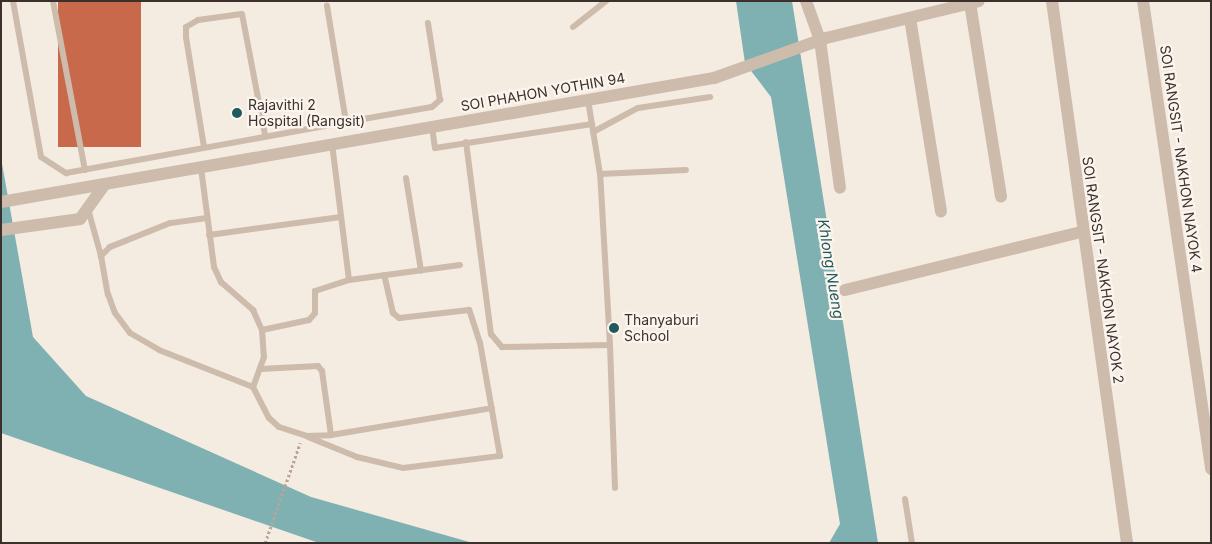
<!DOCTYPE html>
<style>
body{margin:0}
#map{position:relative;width:1212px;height:544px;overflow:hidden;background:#f4ebe1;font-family:Inter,sans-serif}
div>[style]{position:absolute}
.water>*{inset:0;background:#7fb0b2}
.building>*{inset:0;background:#c8694b;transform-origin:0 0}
.path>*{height:2.5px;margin-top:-1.25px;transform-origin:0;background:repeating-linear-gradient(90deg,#b9a596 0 2.5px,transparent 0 5px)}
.service>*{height:6px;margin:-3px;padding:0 3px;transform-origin:3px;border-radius:3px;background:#cdbbac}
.minor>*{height:12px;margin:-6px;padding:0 6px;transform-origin:6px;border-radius:6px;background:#cdbbac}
.dots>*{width:14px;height:14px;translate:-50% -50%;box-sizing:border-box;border:2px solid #fbf5ee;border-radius:50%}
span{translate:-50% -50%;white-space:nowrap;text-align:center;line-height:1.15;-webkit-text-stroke:4.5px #fbf5ee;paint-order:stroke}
.street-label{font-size:14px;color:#3b302b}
.poi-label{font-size:14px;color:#3b302b}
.left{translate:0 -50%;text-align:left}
.water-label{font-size:15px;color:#1f5a5e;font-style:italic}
.frame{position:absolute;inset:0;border:2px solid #3b302b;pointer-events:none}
</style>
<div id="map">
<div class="water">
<div style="clip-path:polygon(736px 1px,792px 1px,878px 543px,829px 543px,840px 524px,771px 97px,745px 63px)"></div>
<div style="clip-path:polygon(1px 158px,33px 337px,86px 396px,311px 497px,473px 543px,319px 543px,1px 433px)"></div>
</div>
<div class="building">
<div style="left:58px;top:1px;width:83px;height:146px"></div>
</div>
<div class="path">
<div style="left:265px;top:543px;width:106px;rotate:-70.7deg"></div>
</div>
<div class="service">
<div style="left:13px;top:1px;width:158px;rotate:79.8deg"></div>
<div style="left:41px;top:157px;width:30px;rotate:33deg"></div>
<div style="left:66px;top:173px;width:285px;rotate:-10.3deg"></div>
<div style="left:346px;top:122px;width:118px;rotate:-99.3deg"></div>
<div style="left:53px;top:1px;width:172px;rotate:79.3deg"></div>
<div style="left:573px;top:27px;width:42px;rotate:-38.2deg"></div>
<div style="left:588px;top:100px;width:75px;rotate:80.8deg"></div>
<div style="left:600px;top:174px;width:86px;rotate:-2.7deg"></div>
<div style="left:346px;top:122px;width:87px;rotate:-9.9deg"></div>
<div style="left:432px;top:107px;width:11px;rotate:-41deg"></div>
<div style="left:440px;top:100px;width:78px;rotate:-98.9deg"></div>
<div style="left:432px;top:127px;width:21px;rotate:82deg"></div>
<div style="left:435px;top:148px;width:159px;rotate:-8.7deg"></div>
<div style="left:593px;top:132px;width:51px;rotate:-28.1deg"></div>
<div style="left:638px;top:108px;width:73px;rotate:-8.7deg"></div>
<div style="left:466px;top:142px;width:194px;rotate:82.6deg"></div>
<div style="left:491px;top:334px;width:17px;rotate:50deg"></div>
<div style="left:502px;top:347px;width:108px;rotate:-1.1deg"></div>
<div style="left:610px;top:345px;width:171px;rotate:-93.3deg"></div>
<div style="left:204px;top:147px;width:111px;rotate:-99.3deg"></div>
<div style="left:186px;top:37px;width:10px;rotate:-90deg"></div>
<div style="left:186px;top:27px;width:14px;rotate:-30deg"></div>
<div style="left:198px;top:20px;width:44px;rotate:-7.8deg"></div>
<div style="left:242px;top:14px;width:123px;rotate:79.2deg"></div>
<div style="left:201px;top:168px;width:100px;rotate:82.5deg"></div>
<div style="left:214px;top:267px;width:17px;rotate:65deg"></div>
<div style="left:221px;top:282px;width:43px;rotate:41.2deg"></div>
<div style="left:253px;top:310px;width:22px;rotate:66deg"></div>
<div style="left:262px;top:330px;width:27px;rotate:86deg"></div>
<div style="left:264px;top:357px;width:32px;rotate:110deg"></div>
<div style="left:253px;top:387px;width:35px;rotate:63deg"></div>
<div style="left:269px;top:418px;width:13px;rotate:42deg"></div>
<div style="left:279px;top:427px;width:29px;rotate:18deg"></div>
<div style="left:307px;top:436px;width:24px;rotate:-2deg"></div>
<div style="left:331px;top:435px;width:65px;rotate:-98deg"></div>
<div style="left:322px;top:371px;width:6px;rotate:-129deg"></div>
<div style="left:318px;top:366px;width:58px;rotate:177deg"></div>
<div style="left:406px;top:178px;width:94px;rotate:80.8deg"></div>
<div style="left:88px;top:209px;width:49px;rotate:74.5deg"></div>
<div style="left:207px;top:218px;width:37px;rotate:172deg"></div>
<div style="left:170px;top:223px;width:65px;rotate:158.2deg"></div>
<div style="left:110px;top:247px;width:13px;rotate:135deg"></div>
<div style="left:101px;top:256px;width:39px;rotate:80deg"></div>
<div style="left:108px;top:294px;width:20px;rotate:70deg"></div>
<div style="left:115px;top:313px;width:25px;rotate:53deg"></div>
<div style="left:130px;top:333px;width:34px;rotate:30deg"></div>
<div style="left:159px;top:350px;width:101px;rotate:21.5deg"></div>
<div style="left:209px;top:235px;width:133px;rotate:-7.8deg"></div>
<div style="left:349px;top:280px;width:112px;rotate:-7.7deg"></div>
<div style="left:262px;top:330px;width:48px;rotate:-12deg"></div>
<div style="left:309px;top:320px;width:9px;rotate:-49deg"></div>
<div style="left:315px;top:313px;width:22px;rotate:-90deg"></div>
<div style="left:315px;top:291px;width:36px;rotate:-18deg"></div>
<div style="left:349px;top:280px;width:137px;rotate:-97.1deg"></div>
<div style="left:610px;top:345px;width:143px;rotate:88deg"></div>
<div style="left:331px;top:435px;width:163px;rotate:-9.5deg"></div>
<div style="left:308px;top:437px;width:53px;rotate:22.2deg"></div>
<div style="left:357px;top:457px;width:47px;rotate:13.4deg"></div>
<div style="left:403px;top:468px;width:98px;rotate:-7.1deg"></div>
<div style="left:500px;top:456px;width:115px;rotate:-100deg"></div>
<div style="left:480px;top:343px;width:35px;rotate:-108deg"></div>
<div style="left:469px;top:310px;width:70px;rotate:173.5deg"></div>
<div style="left:399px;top:318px;width:8px;rotate:-140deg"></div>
<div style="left:393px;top:313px;width:39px;rotate:-103deg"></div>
<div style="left:905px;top:499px;width:45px;rotate:81deg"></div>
</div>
<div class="minor">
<div style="left:806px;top:1px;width:41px;rotate:70.3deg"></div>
<div style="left:820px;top:40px;width:149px;rotate:82.3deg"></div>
<div style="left:1052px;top:1px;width:547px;rotate:82.12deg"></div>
<div style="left:1143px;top:1px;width:473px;rotate:81.7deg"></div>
<div style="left:970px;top:3px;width:196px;rotate:80.9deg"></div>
<div style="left:910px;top:18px;width:196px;rotate:80.9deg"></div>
<div style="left:1px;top:202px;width:724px;rotate:-9.87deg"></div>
<div style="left:714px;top:78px;width:119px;rotate:-19.7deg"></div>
<div style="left:826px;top:38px;width:157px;rotate:-13.6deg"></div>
<div style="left:1px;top:230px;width:80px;rotate:-7.9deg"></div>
<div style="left:80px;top:219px;width:43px;rotate:-54.5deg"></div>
<div style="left:845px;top:290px;width:243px;rotate:-13.8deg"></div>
</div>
<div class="dots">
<div style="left:237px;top:113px;background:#1f5a5e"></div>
<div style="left:614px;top:328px;background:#1f5a5e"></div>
</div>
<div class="street-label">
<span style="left:543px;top:92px;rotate:-10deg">SOI PHAHON YOTHIN 94</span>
<span style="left:1181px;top:159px;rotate:82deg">SOI RANGSIT - NAKHON NAYOK 4</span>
<span style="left:1103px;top:270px;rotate:82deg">SOI RANGSIT - NAKHON NAYOK 2</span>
</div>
<div class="poi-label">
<span class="left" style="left:248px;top:113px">Rajavithi 2<br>Hospital (Rangsit)</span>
<span class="left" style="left:624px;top:328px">Thanyaburi<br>School</span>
</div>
<div class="water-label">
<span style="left:831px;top:269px;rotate:81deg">Khlong Nueng</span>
</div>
<div class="frame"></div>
</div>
